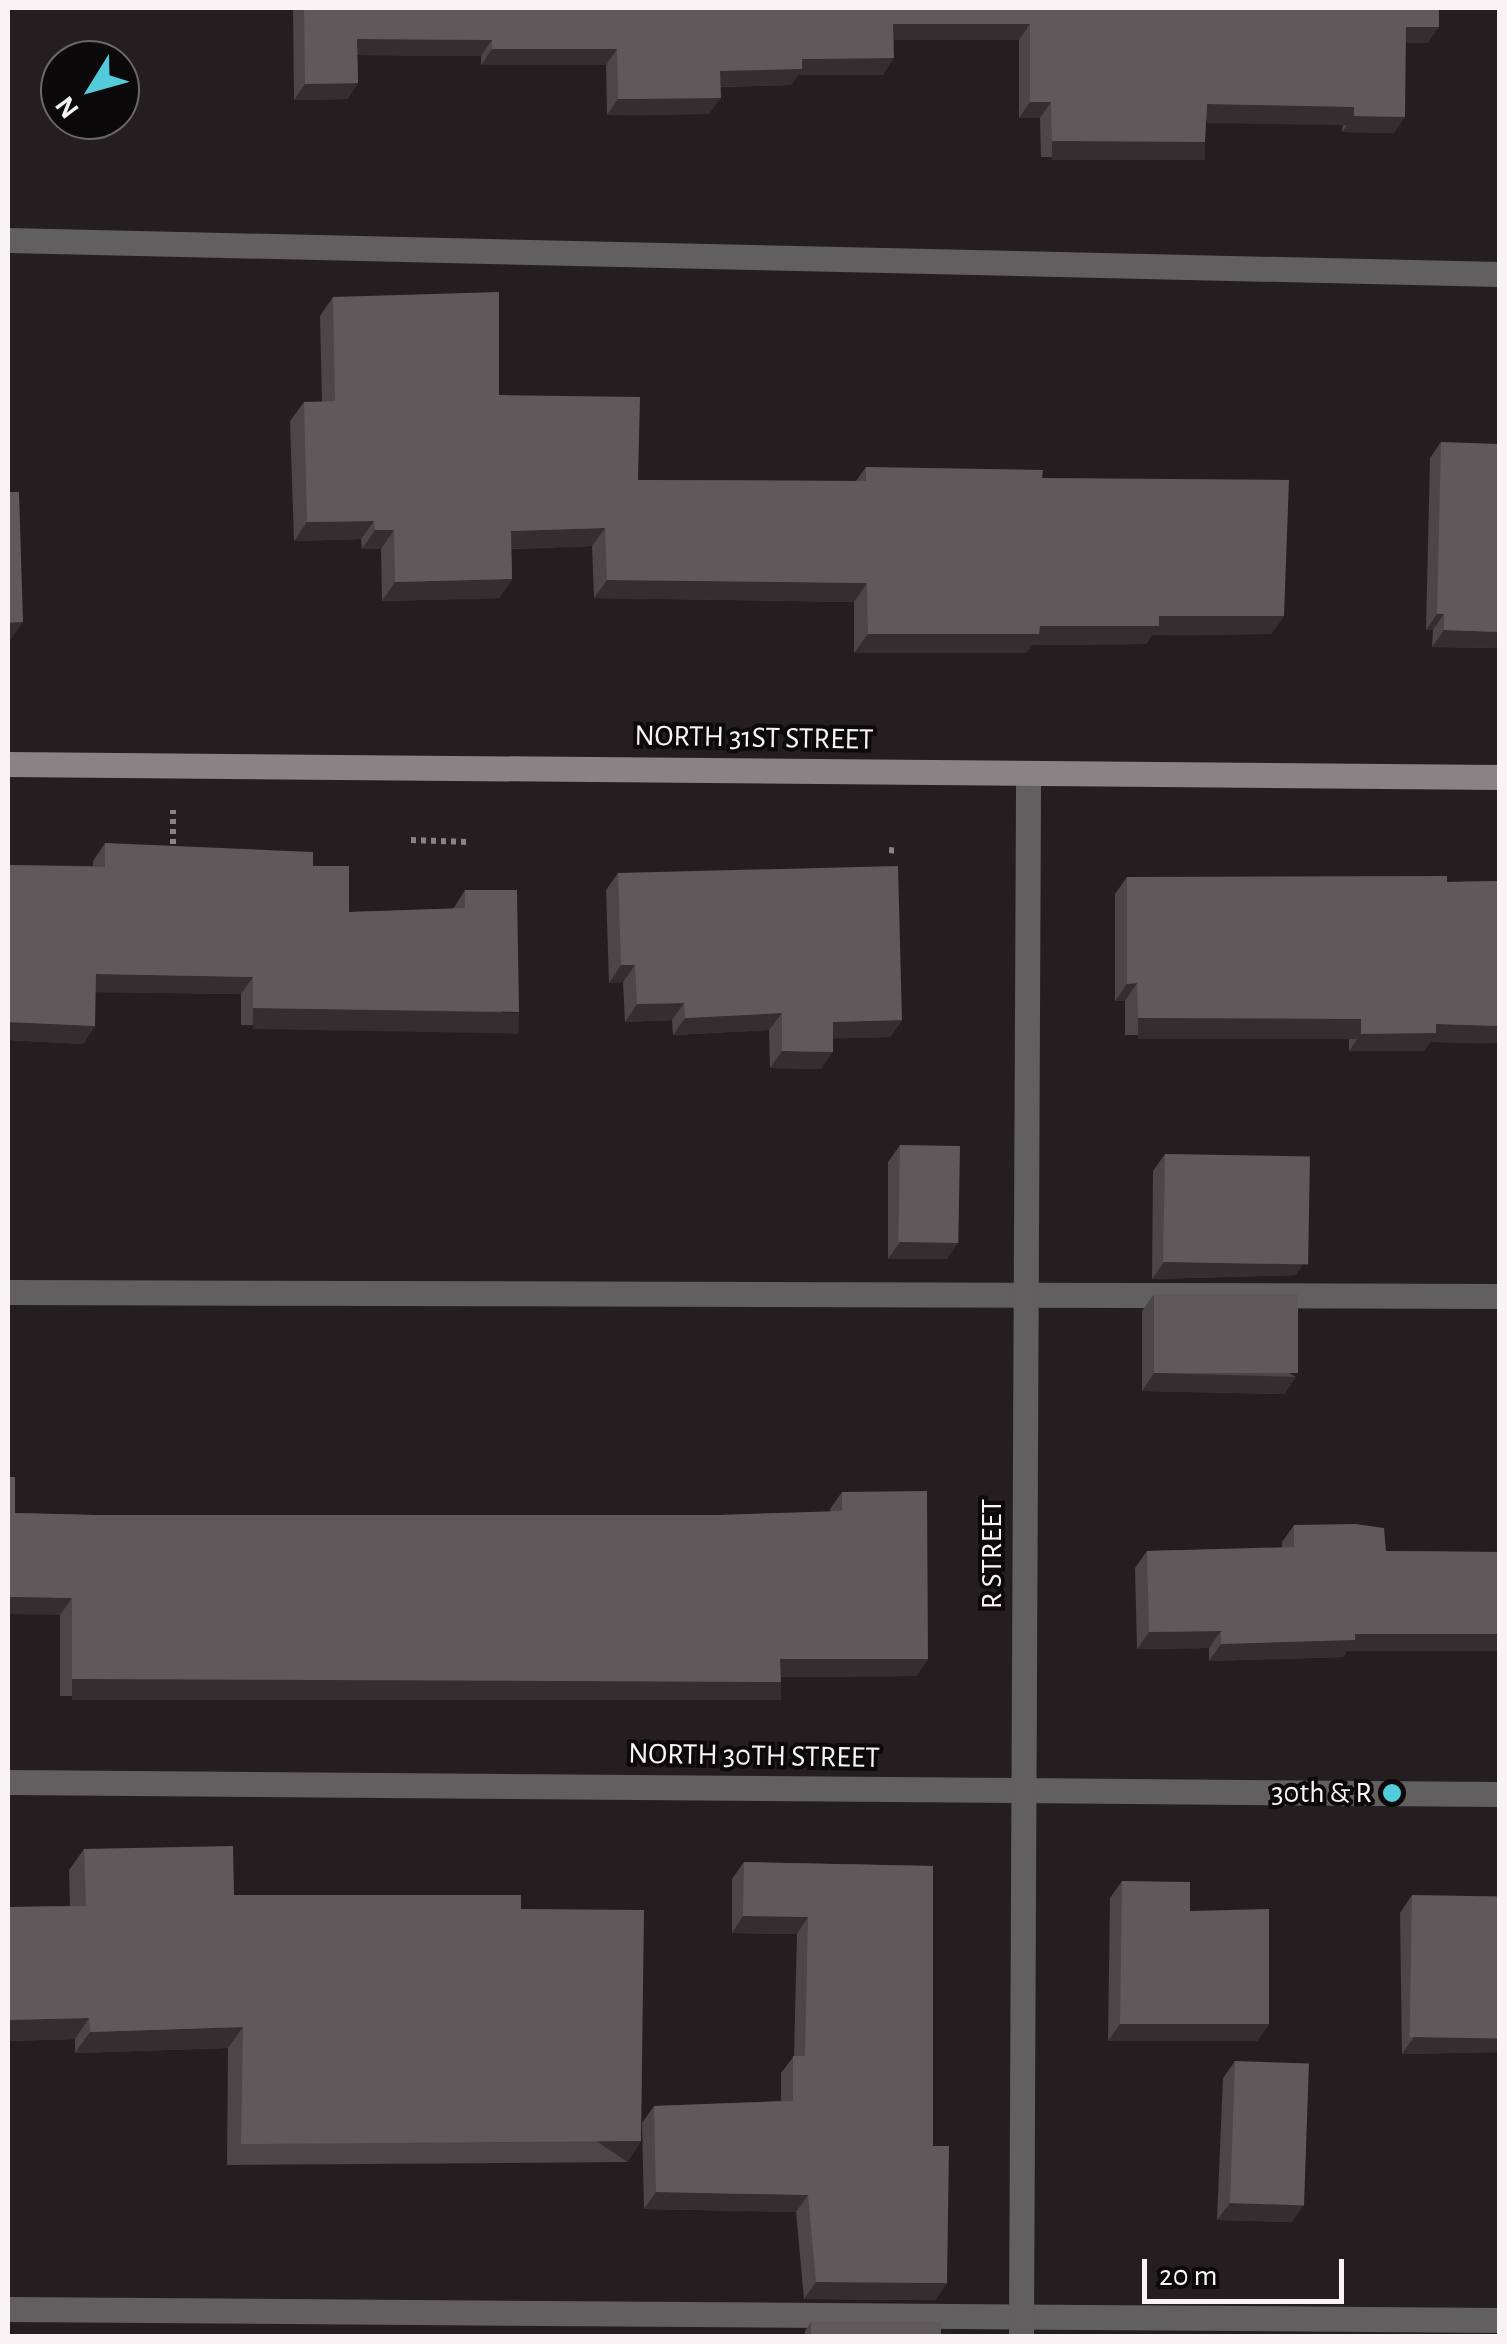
<!DOCTYPE html>
<style>
body{margin:0}
#map{position:relative;width:1507px;height:2344px;overflow:hidden;background:#241e20;font-family:"Alegreya Sans",sans-serif}
div>[style]{position:absolute}
.path>*{height:6px;margin-top:-3px;transform-origin:0;background:repeating-linear-gradient(90deg,#888385 0 5px,transparent 0 10px)}
.lane>*{height:25px;margin:-12.5px;padding:0 12.5px;transform-origin:12.5px;border-radius:12.5px;background:#625f60}
.street>*{height:25px;margin:-12.5px;padding:0 12.5px;transform-origin:12.5px;border-radius:12.5px;background:#625f60}
.secondary>*{height:25px;margin:-12.5px;padding:0 12.5px;transform-origin:12.5px;border-radius:12.5px;background:#888385}
.wall>*{inset:0;background:#4c4648}
.shaded-wall>*{inset:0;background:#342e30;transform-origin:0 0}
.building>*{inset:0;background:#5e595b;transform-origin:0 0}
.dots>*{width:28px;height:28px;translate:-50% -50%;box-sizing:border-box;border:5px solid #0b090a;border-radius:50%}
span{translate:-50% -50%;white-space:nowrap;text-align:center;line-height:1.15;-webkit-text-stroke:8px #0b090a;paint-order:stroke}
.street-label{font-size:30px;color:#f8f4f5}
.poi-label{font-size:30px;color:#f8f4f5}
.right{translate:-100% -50%;text-align:right}
.frame{position:absolute;inset:0;border:10px solid #f8f4f5;pointer-events:none}
.north{position:absolute;left:40px;top:40px;width:100px;height:100px;box-sizing:border-box;background:#0b090a;border:2px solid #6a6768;border-radius:50%;rotate:233deg;font-size:28px;font-weight:700;line-height:40px;text-align:center;color:#f8f4f5}
.north::after{content:'';display:block;margin:auto;width:35px;height:45px;background:#53cbdb;clip-path:polygon(50% 0,100% 100%,50% 72%,0 100%)}
.scale{position:absolute;left:1142px;top:2259px;width:202px;height:45px;box-sizing:border-box;border:5px solid #f8f4f5;border-top:0;padding-left:12px;font-size:30px;line-height:35px;white-space:nowrap;color:#f8f4f5;-webkit-text-stroke:8px #0b090a;paint-order:stroke}
</style>
<div id="map">
<div class="path">
<div style="left:411px;top:840px;width:56px;rotate:2deg"></div>
<div style="left:173px;top:844px;width:34px;rotate:-90deg"></div>
<div style="left:889px;top:850px;width:9px;rotate:6deg"></div>
</div>
<div class="lane">
<div style="left:8px;top:240px;width:1492px;rotate:1.31deg"></div>
<div style="left:8px;top:1292px;width:1492px;rotate:0.15deg"></div>
<div style="left:8px;top:2309px;width:1492px;rotate:0.42deg"></div>
</div>
<div class="street">
<div style="left:8px;top:1782px;width:1492px;rotate:0.46deg"></div>
<div style="left:1021px;top:2336px;width:1563px;rotate:-89.74deg"></div>
</div>
<div class="secondary">
<div style="left:8px;top:764px;width:1492px;rotate:0.5deg"></div>
</div>
<div class="wall">
<div style="clip-path:polygon(293px 8px,1447px 8px,1446px 10px,1439px 9px,1428px 43px,1406px 43px,1394px 133px,1342px 132px,1343px 123px,1206px 120px,1194px 158px,1041px 157px,1040px 118px,1019px 118px,1019px 40px,894px 40px,883px 75px,798px 75px,791px 85px,721px 87px,709px 114px,607px 115px,606px 65px,481px 65px,481px 56px,357px 55px,358px 83px,347px 99px,294px 100px)"></div>
<div style="clip-path:polygon(333px 297px,638px 480px,856px 481px,866px 467px,1042px 478px,1284px 616px,1271px 634px,1152px 635px,1146px 644px,1032px 645px,1026px 653px,854px 653px,854px 602px,594px 598px,592px 546px,511px 549px,512px 579px,499px 598px,382px 601px,381px 549px,362px 549px,361px 539px,294px 541px,290px 421px,304px 402px,322px 402px,320px 316px)"></div>
<div style="clip-path:polygon(1441px 442px,1500px 648px,1432px 647px,1433px 630px,1426px 630px,1430px 458px)"></div>
<div style="clip-path:polygon(105px 843px,313px 866px,349px 912px,453px 909px,465px 890px,507px 1030px,241px 1025px,241px 994px,95px 992px,95px 1026px,83px 1044px,8px 1040px,8px 865px,93px 866px,93px 861px)"></div>
<div style="clip-path:polygon(618px 873px,902px 1020px,890px 1037px,833px 1038px,821px 1069px,770px 1068px,769px 1030px,673px 1035px,672px 1020px,625px 1022px,623px 982px,609px 983px,606px 890px)"></div>
<div style="clip-path:polygon(1127px 877px,1447px 882px,1500px 881px,1500px 1043px,1430px 1042px,1424px 1051px,1349px 1051px,1349px 1036px,1125px 1035px,1125px 1001px,1115px 1001px,1115px 894px)"></div>
<div style="clip-path:polygon(900px 1145px,947px 1259px,888px 1259px,888px 1162px)"></div>
<div style="clip-path:polygon(1165px 1154px,1296px 1275px,1152px 1279px,1153px 1171px)"></div>
<div style="clip-path:polygon(1154px 1294px,1296px 1377px,1284px 1394px,1142px 1391px,1142px 1311px)"></div>
<div style="clip-path:polygon(842px 1492px,928px 1659px,916px 1676px,780px 1677px,769px 1699px,60px 1696px,60px 1615px,15px 1513px,95px 1515px,719px 1515px,830px 1512px,830px 1509px)"></div>
<div style="clip-path:polygon(1294px 1525px,1386px 1551px,1500px 1552px,1500px 1651px,1347px 1651px,1343px 1657px,1209px 1661px,1209px 1648px,1137px 1649px,1135px 1568px,1147px 1551px,1282px 1548px,1282px 1542px)"></div>
<div style="clip-path:polygon(84px 1849px,234px 1895px,521px 1909px,641px 2141px,627px 2162px,227px 2165px,228px 2048px,75px 2053px,75px 2039px,8px 2041px,8px 1907px,70px 1906px,69px 1870px)"></div>
<div style="clip-path:polygon(744px 1862px,933px 1866px,933px 2146px,947px 2283px,935px 2300px,804px 2299px,796px 2212px,644px 2209px,642px 2123px,654px 2106px,781px 2101px,781px 2073px,794px 2056px,797px 1934px,732px 1933px,732px 1879px)"></div>
<div style="clip-path:polygon(1122px 1881px,1269px 2024px,1257px 2041px,1108px 2041px,1110px 1898px)"></div>
<div style="clip-path:polygon(1412px 1895px,1500px 2052px,1402px 2054px,1400px 1913px)"></div>
<div style="clip-path:polygon(1235px 2061px,1292px 2222px,1217px 2220px,1223px 2078px)"></div>
<div style="clip-path:polygon(811px 2322px,940px 2336px,805px 2336px,805px 2331px)"></div>
</div>
<div class="shaded-wall">
<div style="clip-path:polygon(893px 24px,1030px 24px,1019px 40px,882px 40px)"></div>
<div style="clip-path:polygon(1406px 27px,1439px 27px,1428px 43px,1395px 43px)"></div>
<div style="clip-path:polygon(357px 39px,492px 40px,481px 56px,346px 55px)"></div>
<div style="clip-path:polygon(492px 49px,617px 49px,606px 65px,481px 65px)"></div>
<div style="clip-path:polygon(894px 58px,883px 75px,798px 75px,791px 85px,709px 87px,720px 71px,802px 59px)"></div>
<div style="clip-path:polygon(358px 83px,347px 99px,294px 100px,305px 84px)"></div>
<div style="clip-path:polygon(721px 98px,709px 114px,607px 115px,618px 99px)"></div>
<div style="clip-path:polygon(1030px 102px,1051px 102px,1040px 118px,1019px 118px)"></div>
<div style="left:1207px;top:104px;width:147px;height:19px;rotate:1deg"></div>
<div style="clip-path:polygon(1354px 116px,1405px 117px,1394px 133px,1342px 132px)"></div>
<div style="left:1052px;top:141px;width:153px;height:19px"></div>
<div style="clip-path:polygon(374px 521px,361px 539px,294px 541px,307px 522px)"></div>
<div style="clip-path:polygon(605px 528px,592px 546px,498px 549px,511px 531px)"></div>
<div style="clip-path:polygon(375px 530px,394px 530px,381px 549px,362px 549px)"></div>
<div style="clip-path:polygon(512px 579px,499px 598px,382px 601px,395px 582px)"></div>
<div style="clip-path:polygon(607px 580px,867px 583px,854px 602px,594px 598px)"></div>
<div style="clip-path:polygon(1437px 614px,1444px 614px,1433px 630px,1426px 630px)"></div>
<div style="clip-path:polygon(1159px 616px,1284px 616px,1271px 634px,1152px 635px,1146px 644px,1032px 645px,1026px 653px,854px 653px,868px 634px,1040px 626px)"></div>
<div style="clip-path:polygon(23px 622px,11px 639px,8px 640px,8px 623px)"></div>
<div style="clip-path:polygon(1444px 630px,1500px 632px,1500px 648px,1432px 647px)"></div>
<div style="clip-path:polygon(621px 965px,635px 965px,623px 982px,609px 983px)"></div>
<div style="clip-path:polygon(96px 974px,253px 977px,241px 994px,84px 992px)"></div>
<div style="clip-path:polygon(1137px 983px,1125px 1001px,1115px 1001px,1127px 984px)"></div>
<div style="clip-path:polygon(684px 1003px,672px 1020px,625px 1022px,637px 1004px)"></div>
<div style="left:253px;top:1008px;width:266px;height:21px;rotate:1deg"></div>
<div style="clip-path:polygon(782px 1013px,769px 1030px,673px 1035px,685px 1018px)"></div>
<div style="left:1138px;top:1018px;width:223px;height:21px"></div>
<div style="clip-path:polygon(902px 1020px,890px 1037px,821px 1039px,833px 1022px)"></div>
<div style="clip-path:polygon(8px 1022px,95px 1026px,83px 1044px,8px 1040px)"></div>
<div style="clip-path:polygon(1436px 1024px,1500px 1026px,1500px 1043px,1430px 1042px,1424px 1051px,1349px 1051px,1361px 1034px)"></div>
<div style="clip-path:polygon(782px 1051px,833px 1052px,821px 1069px,770px 1068px)"></div>
<div style="clip-path:polygon(900px 1242px,959px 1242px,947px 1259px,888px 1259px)"></div>
<div style="clip-path:polygon(1308px 1257px,1296px 1275px,1152px 1279px,1164px 1262px)"></div>
<div style="clip-path:polygon(1154px 1373px,1296px 1377px,1284px 1394px,1142px 1391px)"></div>
<div style="clip-path:polygon(8px 1597px,72px 1598px,60px 1615px,8px 1614px)"></div>
<div style="clip-path:polygon(1221px 1631px,1209px 1648px,1137px 1649px,1149px 1632px)"></div>
<div style="clip-path:polygon(1355px 1634px,1500px 1634px,1500px 1651px,1347px 1651px,1343px 1657px,1209px 1661px,1221px 1644px)"></div>
<div style="clip-path:polygon(780px 1659px,928px 1659px,916px 1676px,768px 1677px)"></div>
<div style="left:72px;top:1679px;width:709px;height:21px"></div>
<div style="clip-path:polygon(743px 1916px,808px 1917px,797px 1934px,732px 1933px)"></div>
<div style="clip-path:polygon(89px 2018px,75px 2039px,8px 2041px,8px 2020px)"></div>
<div style="clip-path:polygon(1120px 2024px,1269px 2024px,1257px 2041px,1108px 2041px)"></div>
<div style="clip-path:polygon(243px 2027px,228px 2048px,75px 2053px,90px 2032px)"></div>
<div style="clip-path:polygon(1500px 2035px,1500px 2052px,1402px 2054px,1414px 2037px)"></div>
<div style="left:641px;top:2141px;width:25px;height:400px;rotate:124deg"></div>
<div style="clip-path:polygon(656px 2192px,808px 2195px,796px 2212px,644px 2209px)"></div>
<div style="clip-path:polygon(1230px 2203px,1304px 2205px,1292px 2222px,1217px 2220px)"></div>
<div style="clip-path:polygon(816px 2282px,947px 2283px,935px 2300px,804px 2299px)"></div>
</div>
<div class="building">
<div style="clip-path:polygon(304px 8px,1439px 8px,1439px 27px,1406px 27px,1405px 117px,1354px 116px,1354px 107px,1207px 104px,1205px 142px,1052px 141px,1051px 102px,1030px 102px,1030px 24px,893px 24px,894px 58px,802px 59px,802px 69px,720px 71px,721px 98px,618px 99px,617px 49px,492px 49px,492px 40px,357px 39px,358px 83px,305px 84px)"></div>
<div style="clip-path:polygon(499px 292px,499px 395px,640px 397px,638px 480px,866px 481px,866px 467px,1043px 470px,1042px 478px,1289px 480px,1284px 616px,1159px 616px,1159px 626px,1040px 626px,1039px 634px,868px 634px,867px 583px,607px 580px,605px 528px,511px 531px,512px 579px,395px 582px,394px 530px,375px 530px,374px 521px,307px 522px,304px 402px,335px 401px,333px 297px)"></div>
<div style="clip-path:polygon(1441px 442px,1500px 444px,1500px 632px,1444px 630px,1444px 614px,1437px 614px)"></div>
<div style="clip-path:polygon(8px 492px,19px 492px,23px 622px,8px 623px)"></div>
<div style="clip-path:polygon(105px 843px,313px 852px,313px 866px,349px 866px,349px 912px,465px 908px,465px 890px,517px 890px,519px 1012px,253px 1008px,253px 977px,96px 974px,95px 1026px,8px 1022px,8px 865px,105px 867px)"></div>
<div style="clip-path:polygon(898px 866px,902px 1020px,833px 1022px,833px 1052px,782px 1051px,782px 1013px,685px 1018px,684px 1003px,637px 1004px,635px 965px,621px 965px,618px 873px)"></div>
<div style="clip-path:polygon(1447px 876px,1447px 882px,1500px 881px,1500px 1026px,1436px 1024px,1436px 1033px,1361px 1034px,1361px 1019px,1138px 1018px,1137px 983px,1127px 984px,1127px 877px)"></div>
<div style="left:900px;top:1145px;width:60px;height:97px;rotate:1deg"></div>
<div style="left:1165px;top:1154px;width:145px;height:108px;rotate:1deg"></div>
<div style="left:1154px;top:1294px;width:144px;height:79px"></div>
<div style="clip-path:polygon(8px 1477px,15px 1477px,15px 1513px,95px 1515px,719px 1515px,842px 1511px,842px 1492px,927px 1491px,928px 1659px,780px 1659px,781px 1682px,72px 1679px,72px 1598px,8px 1597px)"></div>
<div style="clip-path:polygon(1355px 1524px,1384px 1528px,1386px 1551px,1500px 1552px,1500px 1634px,1355px 1634px,1355px 1640px,1221px 1644px,1221px 1631px,1149px 1632px,1147px 1551px,1294px 1547px,1294px 1525px)"></div>
<div style="clip-path:polygon(233px 1846px,234px 1895px,521px 1895px,521px 1909px,644px 1910px,641px 2141px,241px 2144px,243px 2027px,90px 2032px,89px 2018px,8px 2020px,8px 1907px,86px 1906px,84px 1849px)"></div>
<div style="clip-path:polygon(744px 1862px,933px 1866px,933px 2146px,949px 2146px,947px 2283px,816px 2282px,808px 2195px,656px 2192px,654px 2106px,793px 2101px,793px 2056px,805px 2056px,808px 1917px,743px 1916px)"></div>
<div style="clip-path:polygon(1122px 1881px,1190px 1882px,1190px 1911px,1269px 1909px,1269px 2024px,1120px 2024px)"></div>
<div style="left:1412px;top:1895px;width:88px;height:142px;rotate:1deg"></div>
<div style="left:1235px;top:2061px;width:74px;height:142px;rotate:2deg"></div>
<div style="left:811px;top:2322px;width:130px;height:14px"></div>
</div>
<div class="dots">
<div style="left:1392px;top:1793px;background:#53cbdb"></div>
</div>
<div class="street-label">
<span style="left:754px;top:738px;rotate:1deg">NORTH 31ST STREET</span>
<span style="left:992px;top:1554px;rotate:-90deg">R STREET</span>
<span style="left:754px;top:1756px;rotate:1deg">NORTH 30TH STREET</span>
</div>
<div class="poi-label">
<span class="right" style="left:1372px;top:1793px">30th &amp; R</span>
</div>
<div class="frame"></div>
<div class="north">N</div>
<div class="scale">20 m</div>
</div>
